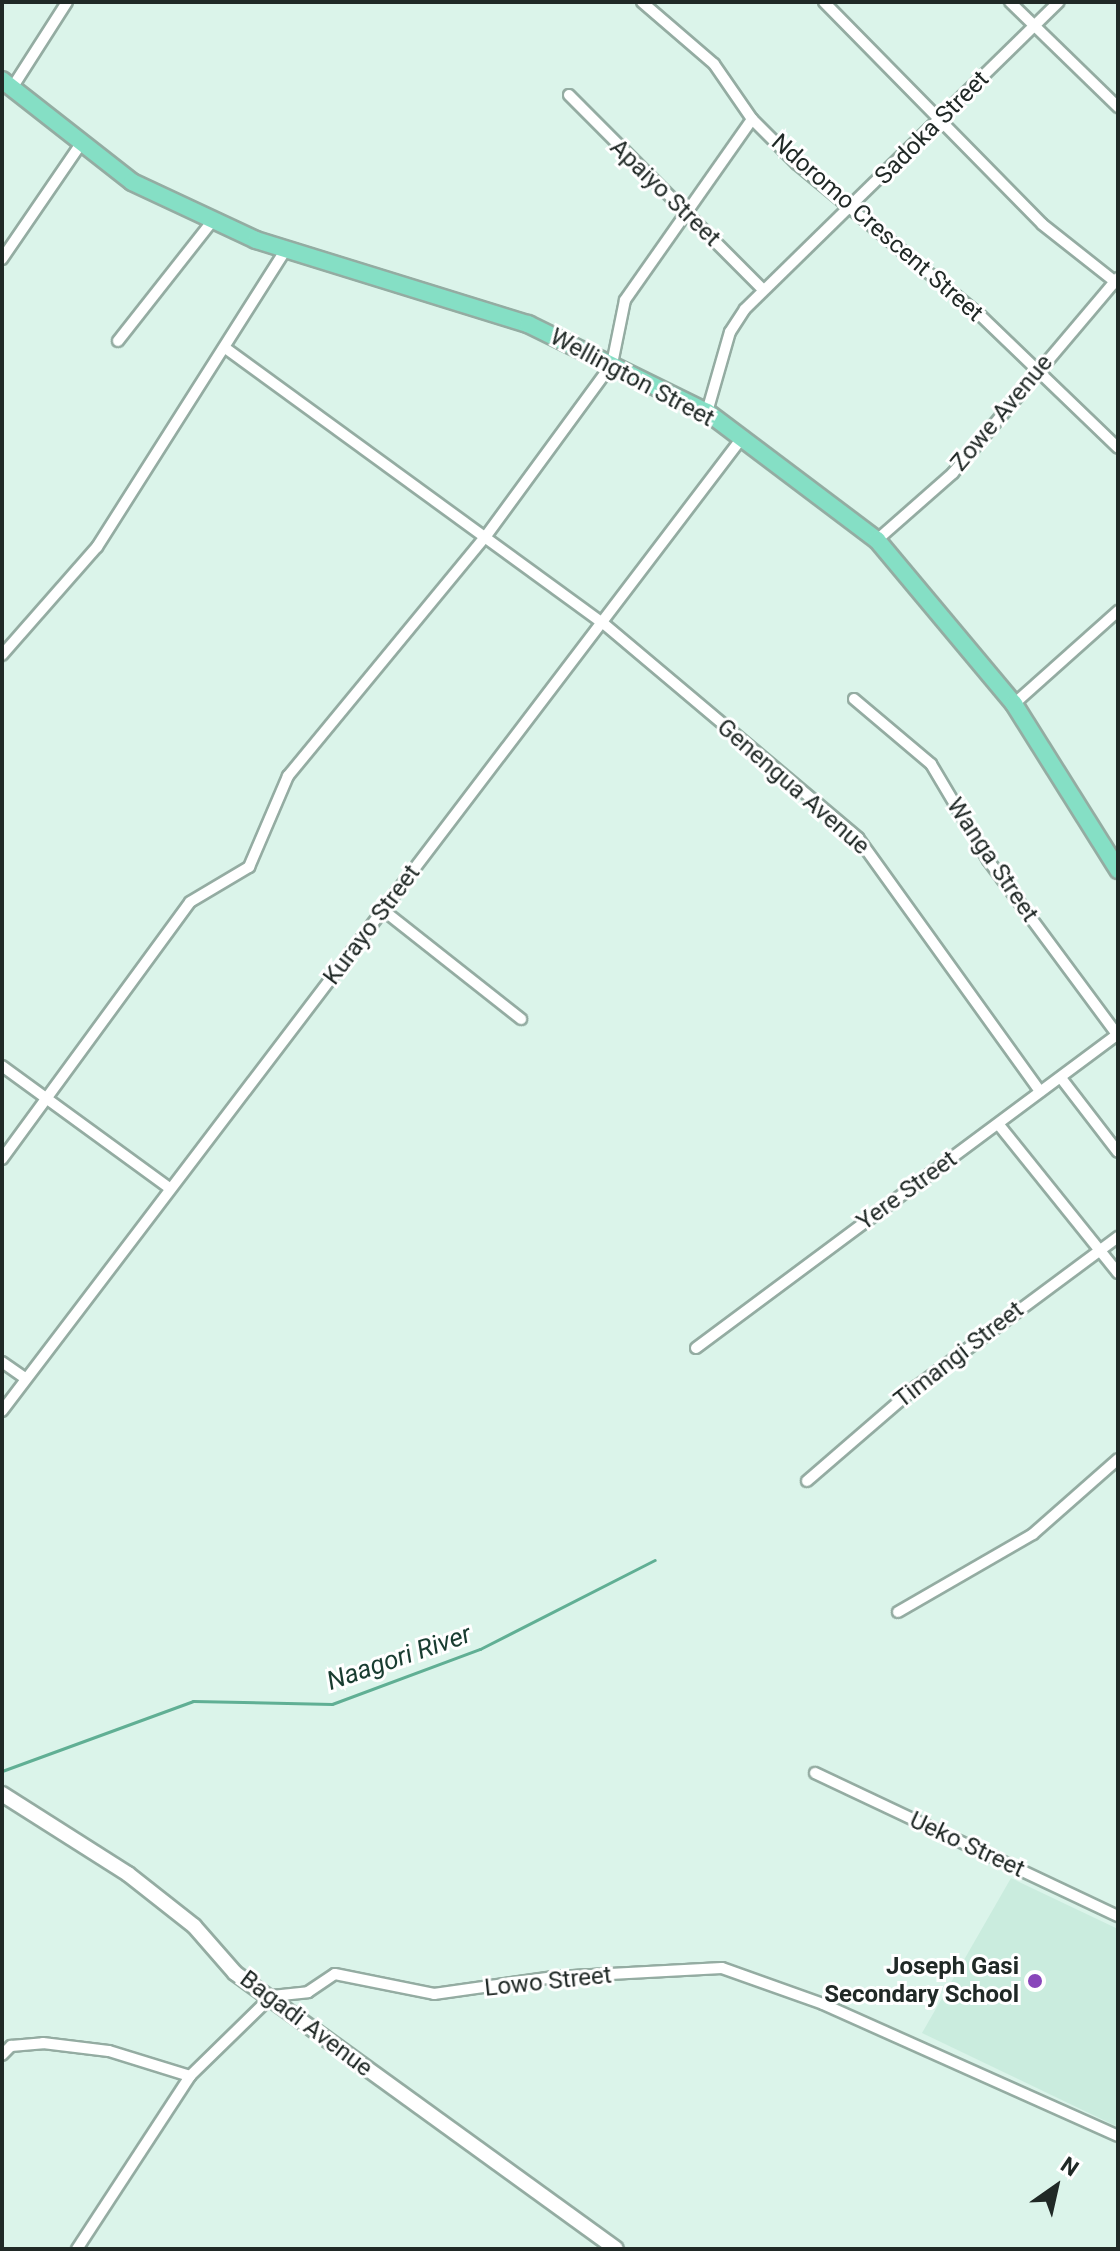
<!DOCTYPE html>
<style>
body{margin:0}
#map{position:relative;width:1120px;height:2251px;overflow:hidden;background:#dbf4ea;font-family:Roboto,sans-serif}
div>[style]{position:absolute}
.built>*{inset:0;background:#caecde}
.stream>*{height:3px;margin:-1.5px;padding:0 1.5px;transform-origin:1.5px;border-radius:1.5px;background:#60af94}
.roads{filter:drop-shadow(2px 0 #94aca2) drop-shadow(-2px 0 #94aca2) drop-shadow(0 2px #94aca2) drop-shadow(0 -2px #94aca2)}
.minor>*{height:10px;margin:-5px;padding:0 5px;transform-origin:5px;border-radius:5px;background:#fff}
.tertiary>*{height:14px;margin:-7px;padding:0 7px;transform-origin:7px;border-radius:7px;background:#fff}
.primary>*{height:16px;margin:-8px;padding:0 8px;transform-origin:8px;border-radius:8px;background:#85dfc5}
.dots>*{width:22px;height:22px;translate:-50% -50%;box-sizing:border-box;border:4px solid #fff;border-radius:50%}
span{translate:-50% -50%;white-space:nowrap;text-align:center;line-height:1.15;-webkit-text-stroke:6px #fff;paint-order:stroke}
.street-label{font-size:24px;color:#202926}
.poi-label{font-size:24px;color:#202926;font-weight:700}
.right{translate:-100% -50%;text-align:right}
.water-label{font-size:26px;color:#183c30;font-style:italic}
.frame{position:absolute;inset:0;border:4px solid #202926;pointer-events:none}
.north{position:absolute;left:1016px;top:2147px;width:80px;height:80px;-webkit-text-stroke:6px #fff;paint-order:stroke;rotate:34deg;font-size:22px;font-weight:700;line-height:32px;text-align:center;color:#202926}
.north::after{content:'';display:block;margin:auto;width:28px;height:36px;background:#202926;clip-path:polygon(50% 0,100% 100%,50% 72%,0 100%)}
</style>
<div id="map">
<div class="built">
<div style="clip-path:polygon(1011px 1878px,1118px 1929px,1118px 2127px,922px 2033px)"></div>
</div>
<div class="stream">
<div style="left:2px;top:1771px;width:203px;rotate:-20.1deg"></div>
<div style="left:193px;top:1701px;width:139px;rotate:1.2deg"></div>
<div style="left:332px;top:1704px;width:158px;rotate:-20.4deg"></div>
<div style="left:480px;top:1649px;width:196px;rotate:-27deg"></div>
</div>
<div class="roads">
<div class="minor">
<div style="left:642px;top:2px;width:95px;rotate:40.7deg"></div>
<div style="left:714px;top:64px;width:67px;rotate:55.4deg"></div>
<div style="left:752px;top:119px;width:64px;rotate:45deg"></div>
<div style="left:797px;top:164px;width:239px;rotate:39.6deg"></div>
<div style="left:981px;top:316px;width:190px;rotate:43.9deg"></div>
<div style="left:824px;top:2px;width:311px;rotate:45.5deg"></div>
<div style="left:1042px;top:224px;width:97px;rotate:38.3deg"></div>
<div style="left:1010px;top:2px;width:151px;rotate:44.2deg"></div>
<div style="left:12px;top:88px;width:102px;rotate:-57.4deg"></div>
<div style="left:569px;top:95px;width:275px;rotate:45.1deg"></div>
<div style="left:2px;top:259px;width:138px;rotate:-55.6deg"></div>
<div style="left:118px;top:341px;width:155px;rotate:-51.8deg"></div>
<div style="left:228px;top:350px;width:464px;rotate:36.1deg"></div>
<div style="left:603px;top:623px;width:334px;rotate:40.1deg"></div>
<div style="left:858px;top:838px;width:312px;rotate:54.3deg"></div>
<div style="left:707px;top:412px;width:83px;rotate:-74deg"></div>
<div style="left:730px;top:332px;width:27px;rotate:-57deg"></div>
<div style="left:745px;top:309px;width:439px;rotate:-44.4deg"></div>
<div style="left:877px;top:540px;width:101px;rotate:-41.4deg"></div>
<div style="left:953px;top:473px;width:255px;rotate:-49.8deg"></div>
<div style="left:2px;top:655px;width:144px;rotate:-48.7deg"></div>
<div style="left:97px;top:547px;width:353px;rotate:-57.6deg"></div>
<div style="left:854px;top:699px;width:101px;rotate:40.2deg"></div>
<div style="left:931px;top:764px;width:112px;rotate:59.3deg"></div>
<div style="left:988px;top:860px;width:219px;rotate:53.5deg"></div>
<div style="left:1014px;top:704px;width:140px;rotate:-41.8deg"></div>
<div style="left:383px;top:910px;width:176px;rotate:38.3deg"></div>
<div style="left:2px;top:1066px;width:205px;rotate:36.1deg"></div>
<div style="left:1061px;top:1078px;width:93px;rotate:52.4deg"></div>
<div style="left:999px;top:1125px;width:190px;rotate:51.2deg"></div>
<div style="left:2px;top:1159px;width:318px;rotate:-53.8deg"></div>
<div style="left:190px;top:902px;width:69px;rotate:-30.7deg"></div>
<div style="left:249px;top:867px;width:99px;rotate:-66.8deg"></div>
<div style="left:288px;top:776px;width:311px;rotate:-50.5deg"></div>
<div style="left:486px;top:536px;width:213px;rotate:-53.8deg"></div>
<div style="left:612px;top:364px;width:65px;rotate:-78.5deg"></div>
<div style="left:625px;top:300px;width:221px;rotate:-54.9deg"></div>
<div style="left:696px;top:1348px;width:526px;rotate:-36.65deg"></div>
<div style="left:2px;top:1362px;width:29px;rotate:35deg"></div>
<div style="left:2px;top:1411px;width:1222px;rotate:-52.75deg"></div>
<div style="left:807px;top:1481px;width:144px;rotate:-40.8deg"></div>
<div style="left:916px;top:1387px;width:252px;rotate:-36.6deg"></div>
<div style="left:898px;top:1612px;width:156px;rotate:-30deg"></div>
<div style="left:1033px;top:1534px;width:113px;rotate:-41.4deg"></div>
<div style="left:815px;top:1773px;width:335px;rotate:25.3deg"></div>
<div style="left:2px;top:2055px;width:13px;rotate:-45deg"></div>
<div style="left:11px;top:2046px;width:32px;rotate:-5deg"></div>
<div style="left:43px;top:2043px;width:66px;rotate:6.9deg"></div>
<div style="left:109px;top:2051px;width:85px;rotate:17.2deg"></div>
<div style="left:77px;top:2249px;width:207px;rotate:-56.8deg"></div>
<div style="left:190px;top:2076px;width:115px;rotate:-44.3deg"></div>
<div style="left:272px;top:1996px;width:36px;rotate:-6deg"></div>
<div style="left:308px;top:1992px;width:32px;rotate:-34deg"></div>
<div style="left:335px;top:1974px;width:101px;rotate:11.4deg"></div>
<div style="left:434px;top:1994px;width:121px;rotate:-8.1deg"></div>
<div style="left:554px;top:1977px;width:168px;rotate:-3.1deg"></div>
<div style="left:722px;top:1968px;width:107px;rotate:19.6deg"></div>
<div style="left:823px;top:2004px;width:323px;rotate:24.1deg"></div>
</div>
<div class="tertiary">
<div style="left:2px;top:1794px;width:149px;rotate:32.4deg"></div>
<div style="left:128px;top:1874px;width:84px;rotate:38.2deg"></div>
<div style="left:194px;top:1926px;width:62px;rotate:48.9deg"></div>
<div style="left:235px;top:1973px;width:470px;rotate:35.9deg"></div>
</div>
<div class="primary">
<div style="left:2px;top:80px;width:165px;rotate:38.1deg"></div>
<div style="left:132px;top:182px;width:137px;rotate:25.1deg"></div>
<div style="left:256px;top:240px;width:285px;rotate:17.2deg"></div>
<div style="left:528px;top:324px;width:199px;rotate:26.2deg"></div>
<div style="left:707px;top:412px;width:213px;rotate:37deg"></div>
<div style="left:877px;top:540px;width:214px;rotate:50.1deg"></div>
<div style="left:1014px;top:704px;width:196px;rotate:57.9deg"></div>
</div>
</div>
<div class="dots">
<div style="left:1035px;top:1981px;background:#8946ba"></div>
</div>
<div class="street-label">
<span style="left:932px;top:128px;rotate:-45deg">Sadoka Street</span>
<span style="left:665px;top:193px;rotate:44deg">Apaiyo Street</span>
<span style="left:877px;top:228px;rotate:41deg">Ndoromo Crescent Street</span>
<span style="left:632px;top:378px;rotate:28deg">Wellington Street</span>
<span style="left:1002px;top:413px;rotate:-50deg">Zowe Avenue</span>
<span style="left:793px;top:787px;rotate:41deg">Genengua Avenue</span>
<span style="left:992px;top:860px;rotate:56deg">Wanga Street</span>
<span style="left:372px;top:925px;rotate:-53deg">Kurayo Street</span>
<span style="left:907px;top:1191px;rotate:-36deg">Yere Street</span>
<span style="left:959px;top:1355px;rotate:-38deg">Timangi Street</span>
<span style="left:967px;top:1845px;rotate:25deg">Ueko Street</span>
<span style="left:548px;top:1982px;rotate:-6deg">Lowo Street</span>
<span style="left:306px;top:2024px;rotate:37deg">Bagadi Avenue</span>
</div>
<div class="poi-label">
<span class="right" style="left:1019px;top:1981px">Joseph Gasi<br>Secondary School</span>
</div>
<div class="water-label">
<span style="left:399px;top:1658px;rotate:-19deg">Naagori River</span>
</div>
<div class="frame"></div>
<div class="north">N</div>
</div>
